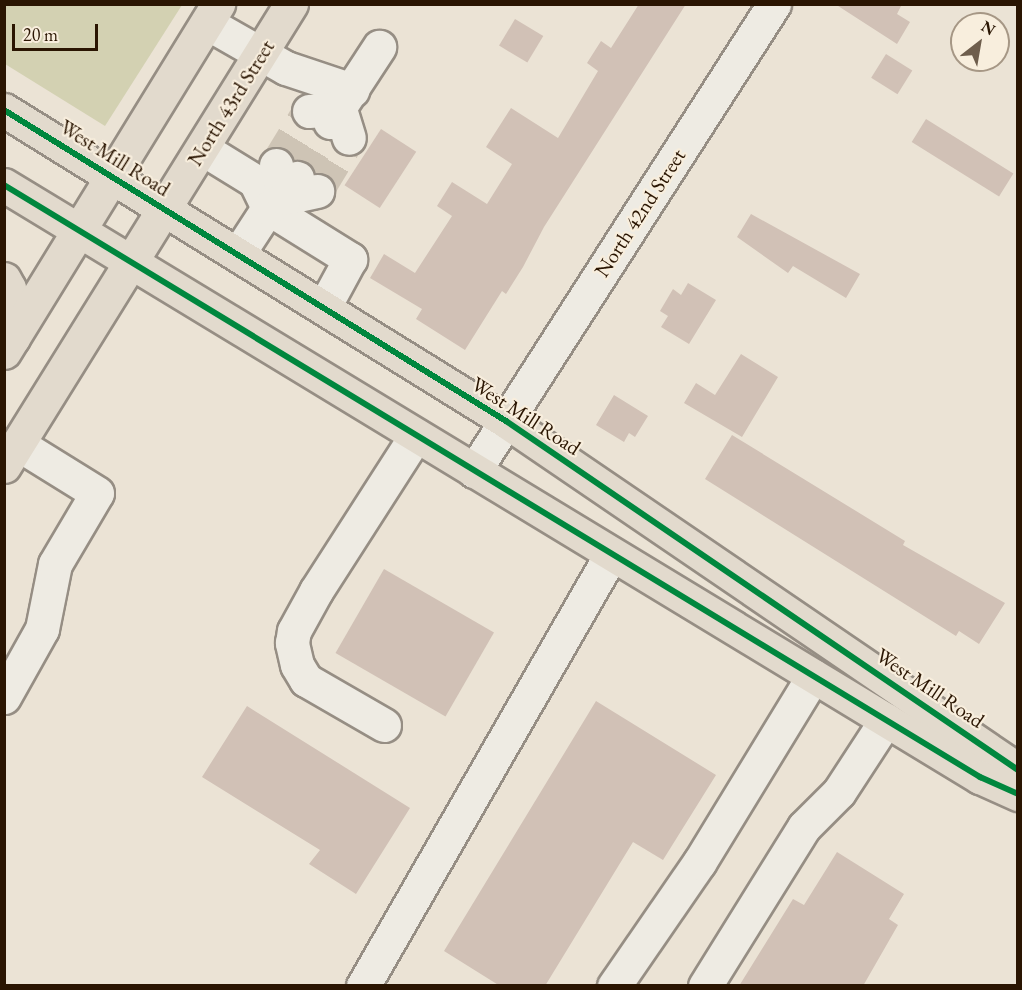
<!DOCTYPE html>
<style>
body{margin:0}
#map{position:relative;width:1022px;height:990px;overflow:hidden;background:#ebe3d5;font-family:"EB Garamond",serif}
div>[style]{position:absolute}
.green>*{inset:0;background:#d3d1b2}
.building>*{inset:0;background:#d1c1b6;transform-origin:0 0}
.minor-tunnel>*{height:33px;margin-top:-16.5px;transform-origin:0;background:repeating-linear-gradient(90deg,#cec4b5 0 33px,transparent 0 49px)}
.roads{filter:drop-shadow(2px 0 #968e84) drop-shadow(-2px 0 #968e84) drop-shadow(0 2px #968e84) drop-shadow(0 -2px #968e84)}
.minor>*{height:33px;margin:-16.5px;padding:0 16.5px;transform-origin:16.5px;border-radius:16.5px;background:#eeebe3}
.major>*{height:33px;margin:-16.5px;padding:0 16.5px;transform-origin:16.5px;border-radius:16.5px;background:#e2dacd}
.cycleway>*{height:6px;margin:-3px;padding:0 3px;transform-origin:3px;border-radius:3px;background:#00873e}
span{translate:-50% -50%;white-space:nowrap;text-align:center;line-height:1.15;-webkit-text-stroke:4.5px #f8eedd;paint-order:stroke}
.street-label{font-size:21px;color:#2a1502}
.frame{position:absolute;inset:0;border:6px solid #2a1502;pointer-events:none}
.north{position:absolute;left:950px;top:12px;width:60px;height:60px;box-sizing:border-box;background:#f8eedd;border:2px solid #a69785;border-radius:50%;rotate:31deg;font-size:16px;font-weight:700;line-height:24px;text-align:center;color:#2a1502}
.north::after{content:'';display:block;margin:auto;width:21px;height:27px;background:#6e5d4c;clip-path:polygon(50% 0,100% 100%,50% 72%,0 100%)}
.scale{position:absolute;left:12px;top:24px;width:86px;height:27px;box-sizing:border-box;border:3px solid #2a1502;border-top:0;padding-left:8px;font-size:18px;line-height:21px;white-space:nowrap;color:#2a1502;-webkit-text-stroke:4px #f8eedd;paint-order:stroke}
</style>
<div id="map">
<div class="green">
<div style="clip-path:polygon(4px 5px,5px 4px,182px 5px,105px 126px,5px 64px)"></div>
</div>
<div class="building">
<div style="clip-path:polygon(639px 4px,686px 4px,544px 227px,523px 267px,506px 294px,502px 291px,465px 350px,416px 319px,422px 309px,370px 278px,384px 254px,415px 273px,452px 216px,437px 206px,452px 182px,487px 204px,512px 164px,486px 147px,511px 108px,558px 138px,598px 71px,587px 63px,601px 41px,611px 48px)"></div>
<div style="clip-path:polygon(835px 4px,902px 4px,897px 14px,910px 22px,897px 44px)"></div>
<div style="left:515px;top:19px;width:33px;height:31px;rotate:31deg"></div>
<div style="left:886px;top:54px;width:31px;height:28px;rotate:32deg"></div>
<div style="left:926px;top:119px;width:103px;height:27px;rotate:32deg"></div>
<div style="left:381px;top:129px;width:42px;height:67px;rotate:33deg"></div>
<div style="clip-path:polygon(751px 214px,860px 274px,846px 298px,793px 266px,788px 273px,737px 237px)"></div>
<div style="clip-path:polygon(688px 283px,716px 300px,689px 344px,661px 327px,668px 316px,660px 311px,673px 289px,681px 295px)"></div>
<div style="clip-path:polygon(741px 354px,778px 377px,742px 437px,684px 403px,696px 383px,715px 395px)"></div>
<div style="clip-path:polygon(614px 395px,648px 416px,635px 437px,629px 433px,624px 442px,596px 425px)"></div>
<div style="clip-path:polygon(732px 435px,905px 541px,903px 545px,1005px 603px,979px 644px,959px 631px,956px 636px,705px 479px)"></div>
<div style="left:384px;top:569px;width:127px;height:97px;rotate:30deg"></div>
<div style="clip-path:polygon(596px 701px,716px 775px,663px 860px,633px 842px,545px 986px,500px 986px,444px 951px)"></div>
<div style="clip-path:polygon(247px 706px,410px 808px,356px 894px,309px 864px,320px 850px,202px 777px)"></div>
<div style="clip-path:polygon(837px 852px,904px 894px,889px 919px,898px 925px,863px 986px,739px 986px,793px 899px,804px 905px)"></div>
</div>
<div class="minor-tunnel">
<div style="left:276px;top:165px;width:63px;rotate:-58.6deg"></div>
<div style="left:297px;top:178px;width:65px;rotate:-59.5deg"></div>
<div style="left:317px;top:191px;width:62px;rotate:-58.9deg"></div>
</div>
<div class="roads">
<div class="minor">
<div style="left:207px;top:23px;width:91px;rotate:29.7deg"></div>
<div style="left:286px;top:68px;width:70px;rotate:18.4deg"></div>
<div style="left:309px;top:111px;width:31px;rotate:-4deg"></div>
<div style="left:340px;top:109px;width:30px;rotate:73deg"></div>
<div style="left:330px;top:122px;width:90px;rotate:-56.8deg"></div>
<div style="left:203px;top:149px;width:61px;rotate:31.6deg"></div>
<div style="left:255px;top:181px;width:30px;rotate:64deg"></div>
<div style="left:268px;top:208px;width:97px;rotate:31.9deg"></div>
<div style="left:350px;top:259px;width:55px;rotate:118.4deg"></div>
<div style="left:276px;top:165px;width:34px;rotate:76deg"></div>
<div style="left:284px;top:198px;width:34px;rotate:-12deg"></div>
<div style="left:238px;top:254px;width:55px;rotate:-56.9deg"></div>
<div style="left:268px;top:208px;width:19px;rotate:-32deg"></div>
<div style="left:284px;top:198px;width:24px;rotate:-57deg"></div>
<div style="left:474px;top:471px;width:555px;rotate:-57.28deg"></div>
<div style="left:4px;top:697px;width:78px;rotate:-60.8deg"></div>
<div style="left:42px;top:629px;width:66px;rotate:-78.7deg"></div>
<div style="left:55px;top:564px;width:82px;rotate:-59.4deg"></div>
<div style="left:97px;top:493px;width:93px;rotate:-148.2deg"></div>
<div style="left:384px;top:725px;width:90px;rotate:-150deg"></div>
<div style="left:306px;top:680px;width:17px;rotate:-121deg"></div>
<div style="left:297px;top:665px;width:23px;rotate:-103deg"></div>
<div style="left:292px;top:643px;width:12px;rotate:-81deg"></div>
<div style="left:294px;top:631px;width:46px;rotate:-61.2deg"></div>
<div style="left:316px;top:591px;width:185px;rotate:-57.3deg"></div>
<div style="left:363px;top:986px;width:498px;rotate:-60.1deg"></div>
<div style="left:614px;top:986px;width:150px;rotate:-55.4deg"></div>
<div style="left:699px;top:863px;width:219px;rotate:-58.6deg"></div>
<div style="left:705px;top:986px;width:187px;rotate:-58.1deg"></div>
<div style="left:804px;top:827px;width:49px;rotate:-45deg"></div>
<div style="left:839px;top:792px;width:86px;rotate:-56.9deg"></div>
</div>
<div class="major">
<div style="left:4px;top:110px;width:591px;rotate:31.78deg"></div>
<div style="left:506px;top:421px;width:620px;rotate:34.28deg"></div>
<div style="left:4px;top:185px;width:1142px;rotate:31.24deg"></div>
<div style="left:980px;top:777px;width:42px;rotate:24.1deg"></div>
<div style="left:4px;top:279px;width:10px;rotate:61deg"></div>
<div style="left:9px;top:288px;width:50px;rotate:85.4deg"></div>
<div style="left:4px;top:352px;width:409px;rotate:-58.4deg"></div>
<div style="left:4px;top:466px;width:544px;rotate:-58.15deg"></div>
</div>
</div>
<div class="cycleway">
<div style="left:4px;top:110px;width:591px;rotate:31.78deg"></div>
<div style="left:506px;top:421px;width:620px;rotate:34.28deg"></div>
<div style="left:4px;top:185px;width:1142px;rotate:31.24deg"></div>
<div style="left:980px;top:777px;width:42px;rotate:24.1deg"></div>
</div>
<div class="street-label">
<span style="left:231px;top:103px;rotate:-58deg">North 43rd Street</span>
<span style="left:115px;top:158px;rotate:32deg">West Mill Road</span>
<span style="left:640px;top:213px;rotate:-57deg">North 42nd Street</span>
<span style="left:526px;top:416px;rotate:33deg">West Mill Road</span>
<span style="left:930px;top:688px;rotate:34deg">West Mill Road</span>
</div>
<div class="frame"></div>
<div class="north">N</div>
<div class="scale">20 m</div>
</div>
